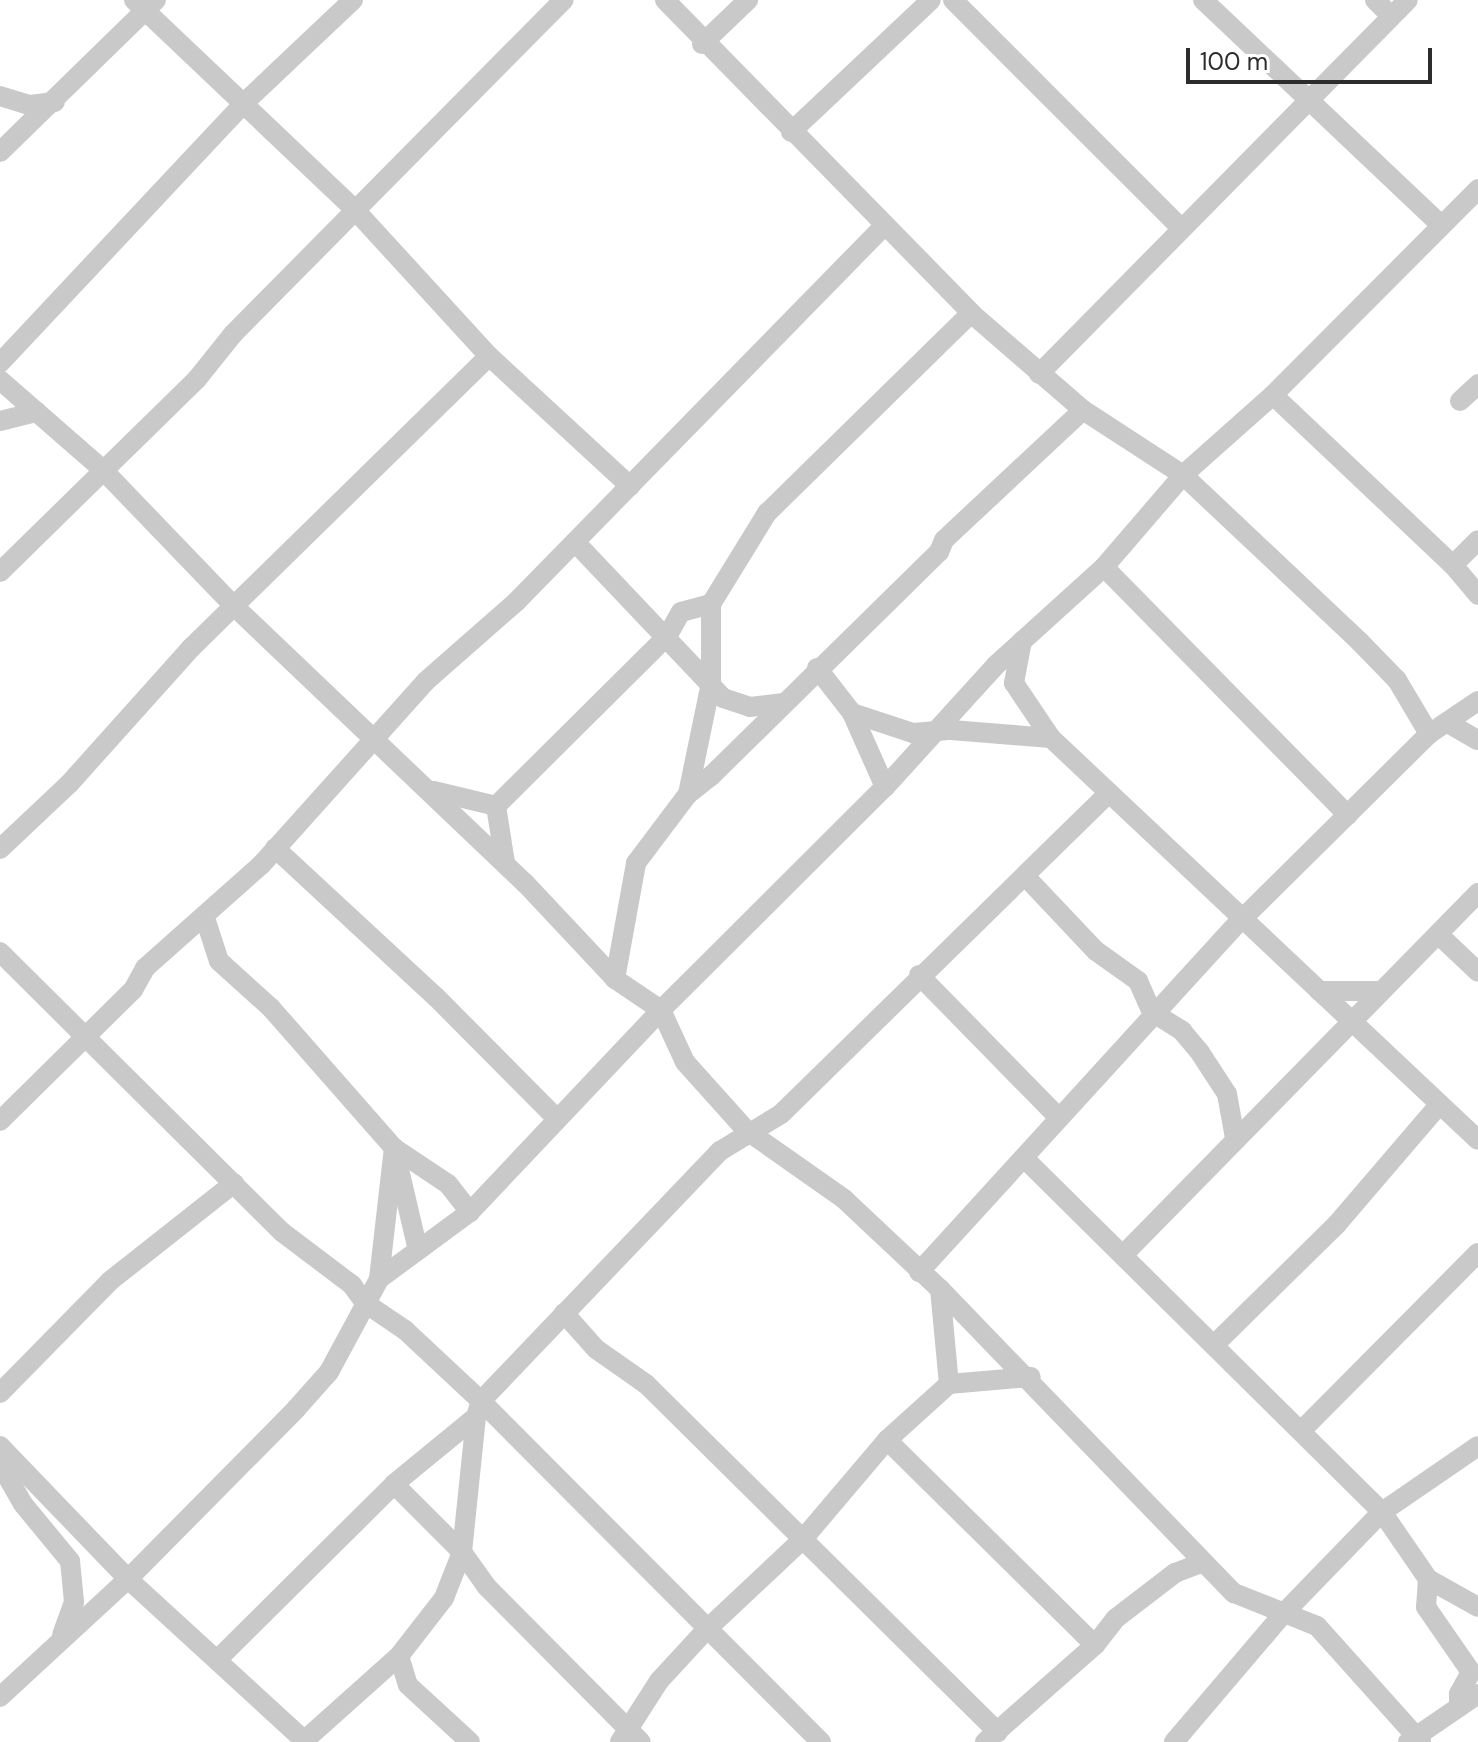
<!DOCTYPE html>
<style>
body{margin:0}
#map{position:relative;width:1478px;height:1742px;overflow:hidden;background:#fff;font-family:"DM Sans",sans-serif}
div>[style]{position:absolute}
.minor>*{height:20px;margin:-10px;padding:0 10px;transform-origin:10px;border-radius:10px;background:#c9c9c9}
span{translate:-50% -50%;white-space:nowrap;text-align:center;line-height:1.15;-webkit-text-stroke:8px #fff;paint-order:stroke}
.scale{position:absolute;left:1186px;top:48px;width:246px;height:36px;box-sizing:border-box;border:4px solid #2c2c2c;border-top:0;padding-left:10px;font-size:24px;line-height:28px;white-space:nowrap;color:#2c2c2c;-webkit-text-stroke:6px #fff;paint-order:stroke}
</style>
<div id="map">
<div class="minor">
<div style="left:134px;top:0;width:306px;rotate:43.5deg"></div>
<div style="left:356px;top:211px;width:197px;rotate:47.5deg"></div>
<div style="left:489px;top:356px;width:192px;rotate:42.7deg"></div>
<div style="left:665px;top:0;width:438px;rotate:45.6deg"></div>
<div style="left:971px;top:313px;width:148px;rotate:40.9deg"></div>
<div style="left:1083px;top:410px;width:119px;rotate:33deg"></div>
<div style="left:1183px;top:475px;width:243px;rotate:43.3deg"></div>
<div style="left:1360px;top:642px;width:53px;rotate:45.8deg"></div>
<div style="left:1397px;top:680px;width:63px;rotate:59.3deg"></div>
<div style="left:953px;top:0;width:321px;rotate:45deg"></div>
<div style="left:1203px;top:0;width:328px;rotate:43.4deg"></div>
<div style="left:1375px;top:0;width:23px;rotate:45deg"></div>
<div style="left:702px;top:44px;width:64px;rotate:-43.7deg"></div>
<div style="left:0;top:96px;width:31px;rotate:17deg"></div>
<div style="left:30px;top:105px;width:25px;rotate:-7deg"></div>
<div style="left:791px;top:132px;width:192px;rotate:-43.3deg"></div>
<div style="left:0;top:152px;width:218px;rotate:-44.3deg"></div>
<div style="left:0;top:363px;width:357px;rotate:-46.8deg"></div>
<div style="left:244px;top:103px;width:150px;rotate:-43.4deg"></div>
<div style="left:1039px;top:374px;width:525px;rotate:-45.39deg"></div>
<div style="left:0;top:380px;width:137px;rotate:41.1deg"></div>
<div style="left:103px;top:470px;width:192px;rotate:46.1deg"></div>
<div style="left:236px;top:608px;width:399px;rotate:43.6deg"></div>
<div style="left:525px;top:883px;width:132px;rotate:46.8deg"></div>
<div style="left:615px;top:979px;width:55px;rotate:34deg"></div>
<div style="left:661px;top:1010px;width:57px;rotate:65.2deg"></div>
<div style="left:685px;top:1062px;width:91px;rotate:48.1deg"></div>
<div style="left:746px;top:1130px;width:120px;rotate:35.1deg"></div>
<div style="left:844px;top:1199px;width:132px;rotate:43.2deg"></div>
<div style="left:940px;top:1289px;width:423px;rotate:46deg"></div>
<div style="left:1234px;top:1593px;width:89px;rotate:21.7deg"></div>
<div style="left:1317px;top:1626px;width:156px;rotate:48.1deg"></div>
<div style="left:1273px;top:395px;width:248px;rotate:43.4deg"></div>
<div style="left:1453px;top:565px;width:39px;rotate:50deg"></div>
<div style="left:1460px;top:401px;width:25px;rotate:-43deg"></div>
<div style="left:0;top:421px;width:38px;rotate:-14deg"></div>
<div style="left:575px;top:542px;width:215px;rotate:46.5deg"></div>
<div style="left:723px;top:698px;width:28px;rotate:18deg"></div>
<div style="left:750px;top:707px;width:32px;rotate:-7deg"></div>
<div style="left:1453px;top:565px;width:35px;rotate:-45deg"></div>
<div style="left:1104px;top:567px;width:348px;rotate:45.5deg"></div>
<div style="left:0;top:572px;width:276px;rotate:-44.4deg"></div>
<div style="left:197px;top:379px;width:58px;rotate:-51.3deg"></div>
<div style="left:233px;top:334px;width:470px;rotate:-45.3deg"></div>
<div style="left:1022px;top:641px;width:43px;rotate:100.8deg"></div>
<div style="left:1014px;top:683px;width:66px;rotate:56.1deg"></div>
<div style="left:1051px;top:738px;width:586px;rotate:43.27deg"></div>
<div style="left:817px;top:668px;width:57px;rotate:52.1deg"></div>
<div style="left:852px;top:713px;width:81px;rotate:66deg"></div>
<div style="left:852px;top:713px;width:64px;rotate:18.2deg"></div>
<div style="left:913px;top:733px;width:38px;rotate:-5deg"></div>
<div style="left:951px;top:730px;width:100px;rotate:4.6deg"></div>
<div style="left:1448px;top:723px;width:34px;rotate:30deg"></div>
<div style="left:434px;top:791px;width:64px;rotate:13.6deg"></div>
<div style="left:688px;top:794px;width:113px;rotate:-78.3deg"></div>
<div style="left:711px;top:683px;width:79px;rotate:-90deg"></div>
<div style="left:711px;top:604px;width:107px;rotate:-58.4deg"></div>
<div style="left:767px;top:513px;width:286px;rotate:-44.4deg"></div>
<div style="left:496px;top:806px;width:243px;rotate:-44.8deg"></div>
<div style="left:668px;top:635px;width:26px;rotate:-61deg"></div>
<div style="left:681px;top:612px;width:31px;rotate:-15deg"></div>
<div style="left:496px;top:806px;width:58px;rotate:81deg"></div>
<div style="left:275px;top:848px;width:219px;rotate:42.8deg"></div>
<div style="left:436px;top:997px;width:172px;rotate:45.2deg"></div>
<div style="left:0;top:849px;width:95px;rotate:-43.3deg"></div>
<div style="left:69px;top:784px;width:183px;rotate:-48.1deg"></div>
<div style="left:191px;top:648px;width:417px;rotate:-44.4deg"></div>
<div style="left:1025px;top:876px;width:103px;rotate:46.6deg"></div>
<div style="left:1096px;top:951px;width:52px;rotate:35.5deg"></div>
<div style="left:1138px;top:981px;width:34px;rotate:66deg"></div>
<div style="left:1152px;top:1012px;width:36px;rotate:32deg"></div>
<div style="left:1182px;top:1031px;width:26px;rotate:50deg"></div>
<div style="left:1199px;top:1051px;width:51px;rotate:56.9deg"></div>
<div style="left:1227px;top:1094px;width:45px;rotate:79.7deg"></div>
<div style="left:205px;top:918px;width:45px;rotate:72deg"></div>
<div style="left:219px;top:961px;width:70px;rotate:42.1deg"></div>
<div style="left:271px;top:1008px;width:186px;rotate:48.7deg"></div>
<div style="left:394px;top:1148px;width:105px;rotate:76.8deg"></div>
<div style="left:1438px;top:934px;width:55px;rotate:43.5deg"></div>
<div style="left:0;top:952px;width:397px;rotate:44.8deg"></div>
<div style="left:282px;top:1232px;width:88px;rotate:37.1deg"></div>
<div style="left:352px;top:1285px;width:22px;rotate:54deg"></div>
<div style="left:365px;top:1303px;width:48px;rotate:34deg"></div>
<div style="left:405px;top:1330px;width:104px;rotate:43.1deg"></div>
<div style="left:481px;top:1401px;width:482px;rotate:45.1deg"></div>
<div style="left:919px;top:975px;width:197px;rotate:45.6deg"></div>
<div style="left:615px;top:979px;width:118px;rotate:-79.7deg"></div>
<div style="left:636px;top:863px;width:86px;rotate:-53deg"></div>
<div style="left:688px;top:794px;width:29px;rotate:-38deg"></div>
<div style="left:711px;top:776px;width:320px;rotate:-44.5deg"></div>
<div style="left:939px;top:552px;width:13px;rotate:-67deg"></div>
<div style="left:944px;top:540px;width:190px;rotate:-43.1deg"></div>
<div style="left:1319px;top:991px;width:60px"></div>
<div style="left:0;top:1121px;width:187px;rotate:-44.6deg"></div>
<div style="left:133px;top:990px;width:25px;rotate:-61deg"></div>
<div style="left:145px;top:968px;width:155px;rotate:-41.6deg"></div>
<div style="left:261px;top:865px;width:247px;rotate:-48.1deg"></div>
<div style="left:426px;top:681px;width:121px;rotate:-41.3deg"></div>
<div style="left:517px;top:601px;width:523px;rotate:-45.62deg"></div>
<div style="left:1024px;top:1158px;width:503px;rotate:44.68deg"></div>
<div style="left:1382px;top:1512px;width:81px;rotate:55.5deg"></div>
<div style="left:1428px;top:1579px;width:57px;rotate:29.2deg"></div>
<div style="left:1126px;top:1252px;width:503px;rotate:-45.56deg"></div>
<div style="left:919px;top:1272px;width:476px;rotate:-47.6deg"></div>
<div style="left:1240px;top:921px;width:266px;rotate:-44.7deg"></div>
<div style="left:1429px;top:734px;width:59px;rotate:-34deg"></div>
<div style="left:379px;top:1279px;width:132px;rotate:-83.5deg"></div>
<div style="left:394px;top:1148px;width:65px;rotate:33.7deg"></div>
<div style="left:448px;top:1184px;width:36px;rotate:52deg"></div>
<div style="left:940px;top:1289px;width:95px;rotate:84.6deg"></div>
<div style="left:564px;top:1313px;width:48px;rotate:48.4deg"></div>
<div style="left:596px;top:1349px;width:61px;rotate:35deg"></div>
<div style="left:646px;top:1384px;width:495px;rotate:44.7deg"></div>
<div style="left:1214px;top:1345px;width:173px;rotate:-44.5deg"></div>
<div style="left:1337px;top:1224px;width:158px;rotate:-49.4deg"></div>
<div style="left:0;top:1393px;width:157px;rotate:-45.5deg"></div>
<div style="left:110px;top:1281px;width:158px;rotate:-38.3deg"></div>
<div style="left:1301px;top:1431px;width:251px;rotate:-45.2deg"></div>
<div style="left:887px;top:1440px;width:292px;rotate:44.6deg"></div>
<div style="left:0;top:1446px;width:185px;rotate:46.1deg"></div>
<div style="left:128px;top:1579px;width:241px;rotate:42.5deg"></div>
<div style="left:0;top:1464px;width:46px;rotate:60.1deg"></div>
<div style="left:23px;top:1504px;width:74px;rotate:50.5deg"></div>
<div style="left:70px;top:1561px;width:41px;rotate:84.4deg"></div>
<div style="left:74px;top:1602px;width:35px;rotate:110deg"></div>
<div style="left:394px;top:1484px;width:96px;rotate:45deg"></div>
<div style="left:462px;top:1552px;width:43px;rotate:54.5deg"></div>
<div style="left:487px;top:1587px;width:218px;rotate:45.2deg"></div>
<div style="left:1428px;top:1579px;width:28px;rotate:94deg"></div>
<div style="left:1426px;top:1607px;width:79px;rotate:55.3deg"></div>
<div style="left:1471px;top:1672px;width:25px;rotate:119deg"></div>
<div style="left:1459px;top:1694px;width:13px;rotate:90deg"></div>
<div style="left:399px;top:1656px;width:30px;rotate:73deg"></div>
<div style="left:408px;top:1685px;width:84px;rotate:42.6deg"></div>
<div style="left:218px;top:1659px;width:248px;rotate:-44.8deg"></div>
<div style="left:394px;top:1484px;width:106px;rotate:-39.3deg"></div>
<div style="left:476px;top:1417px;width:17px;rotate:-73deg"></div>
<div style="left:481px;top:1401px;width:346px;rotate:-46.3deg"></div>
<div style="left:720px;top:1151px;width:71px;rotate:-31.2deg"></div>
<div style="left:781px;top:1114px;width:459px;rotate:-44.4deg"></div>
<div style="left:0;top:1697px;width:174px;rotate:-42.7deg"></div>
<div style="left:128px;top:1579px;width:239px;rotate:-45.3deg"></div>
<div style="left:296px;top:1409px;width:50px;rotate:-48.3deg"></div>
<div style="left:329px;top:1372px;width:106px;rotate:-61.7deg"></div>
<div style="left:379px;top:1279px;width:113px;rotate:-36.4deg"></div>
<div style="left:470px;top:1212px;width:278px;rotate:-46.6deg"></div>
<div style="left:661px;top:1010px;width:316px;rotate:-44.9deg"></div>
<div style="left:885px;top:787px;width:165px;rotate:-47.7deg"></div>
<div style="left:996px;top:665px;width:146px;rotate:-42.2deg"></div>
<div style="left:1104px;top:567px;width:121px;rotate:-49.3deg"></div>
<div style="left:1183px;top:475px;width:120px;rotate:-41.6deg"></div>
<div style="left:1273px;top:395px;width:291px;rotate:-45.1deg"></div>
<div style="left:305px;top:1740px;width:126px;rotate:-41.8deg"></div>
<div style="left:399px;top:1656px;width:73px;rotate:-52.2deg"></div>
<div style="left:444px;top:1598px;width:49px;rotate:-68.6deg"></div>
<div style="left:462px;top:1552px;width:136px;rotate:-84.1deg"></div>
<div style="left:620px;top:1742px;width:72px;rotate:-57.4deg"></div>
<div style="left:659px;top:1681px;width:68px;rotate:-47.4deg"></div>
<div style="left:705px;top:1631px;width:134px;rotate:-43.2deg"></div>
<div style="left:803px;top:1539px;width:130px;rotate:-49.7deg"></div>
<div style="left:887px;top:1440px;width:84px;rotate:-42.1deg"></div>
<div style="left:949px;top:1384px;width:82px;rotate:-4.9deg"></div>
<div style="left:985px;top:1742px;width:147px;rotate:-41.4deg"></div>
<div style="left:1095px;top:1645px;width:33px;rotate:-52deg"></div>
<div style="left:1115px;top:1619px;width:76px;rotate:-37.5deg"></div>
<div style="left:1175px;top:1573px;width:28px;rotate:-21deg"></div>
<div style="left:1174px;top:1742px;width:168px;rotate:-49.6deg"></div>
<div style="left:1283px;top:1614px;width:142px;rotate:-45.9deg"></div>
<div style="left:1382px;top:1512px;width:116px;rotate:-34.5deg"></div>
<div style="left:1408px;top:1742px;width:85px;rotate:-34.4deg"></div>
</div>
<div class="scale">100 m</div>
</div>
